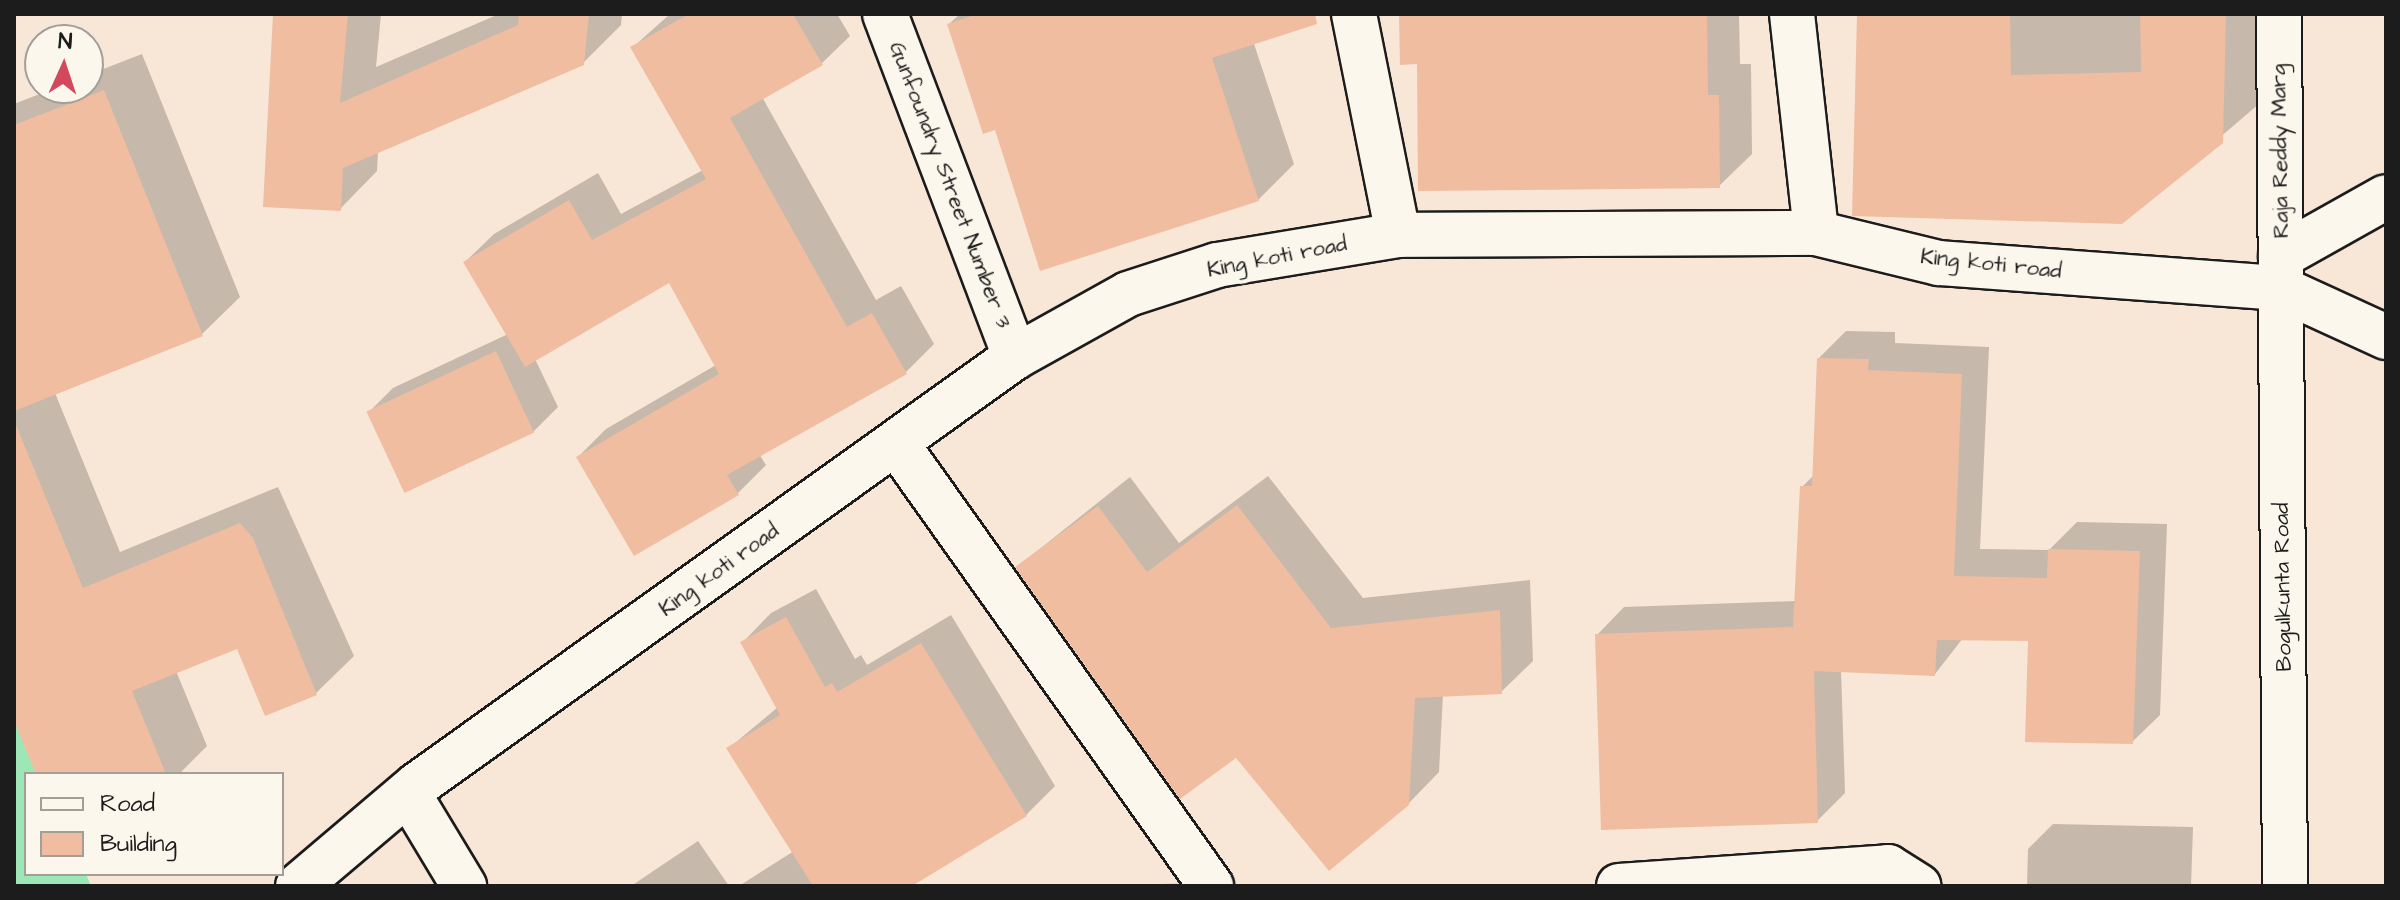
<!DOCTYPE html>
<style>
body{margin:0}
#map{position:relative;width:2400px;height:900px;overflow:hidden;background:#f8e6d6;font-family:"Architects Daughter",sans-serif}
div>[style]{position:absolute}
.green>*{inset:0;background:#9de7b7}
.shadow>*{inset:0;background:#0003}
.building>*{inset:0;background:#f0bda1;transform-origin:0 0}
.roads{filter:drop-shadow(2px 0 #1c1c1c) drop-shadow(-2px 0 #1c1c1c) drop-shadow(0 2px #1c1c1c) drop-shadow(0 -2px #1c1c1c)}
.minor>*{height:44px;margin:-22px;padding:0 22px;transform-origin:22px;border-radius:22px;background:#fbf7ec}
.tertiary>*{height:44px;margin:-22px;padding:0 22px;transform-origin:22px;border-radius:22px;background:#fbf7ec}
span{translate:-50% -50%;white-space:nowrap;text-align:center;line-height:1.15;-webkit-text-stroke:8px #fbf7ec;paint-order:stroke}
.street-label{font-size:22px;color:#1c1c1c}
.frame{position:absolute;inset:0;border:16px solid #1c1c1c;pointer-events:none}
.legend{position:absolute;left:24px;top:772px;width:260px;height:104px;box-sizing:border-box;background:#fbf7ec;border:2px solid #a29f99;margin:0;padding:10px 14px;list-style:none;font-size:24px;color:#1c1c1c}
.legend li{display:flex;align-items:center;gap:16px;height:40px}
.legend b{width:40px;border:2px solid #a29f99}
.north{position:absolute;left:24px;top:24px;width:80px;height:80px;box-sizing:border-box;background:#fbf7ec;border:2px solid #a29f99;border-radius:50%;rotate:3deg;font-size:22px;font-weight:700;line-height:32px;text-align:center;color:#1c1c1c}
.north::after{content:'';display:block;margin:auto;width:28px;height:36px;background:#d1495b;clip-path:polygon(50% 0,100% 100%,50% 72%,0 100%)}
</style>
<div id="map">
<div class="green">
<div style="clip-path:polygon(14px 678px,49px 774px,26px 774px,26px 874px,86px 874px,91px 886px,14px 886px)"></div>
</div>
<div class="shadow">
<div style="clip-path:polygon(275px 14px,381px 14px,376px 67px,499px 14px,622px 14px,621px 25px,583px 63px,378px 151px,377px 171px,340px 209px)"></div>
<div style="clip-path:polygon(670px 14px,837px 14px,850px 36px,821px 64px,762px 97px,876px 300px,901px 286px,934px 344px,906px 372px,759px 454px,766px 465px,737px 494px,578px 457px,606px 429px,716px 365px,669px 280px,535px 359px,558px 407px,533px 432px,369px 412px,393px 388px,508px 334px,465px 262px,494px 234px,598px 173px,621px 214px,703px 170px,632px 48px)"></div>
<div style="clip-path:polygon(960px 14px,1272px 14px,1251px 35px,1294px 164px,1258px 200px,996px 128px,949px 24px)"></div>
<div style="clip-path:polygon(1401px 14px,1739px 14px,1740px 64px,1751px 64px,1752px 154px,1719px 186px)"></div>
<div style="clip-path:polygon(1859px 14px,2262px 14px,2260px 103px,2122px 221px)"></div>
<div style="clip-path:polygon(142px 54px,240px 297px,202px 334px,55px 393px,120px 552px,278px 487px,354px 656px,316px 693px,238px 646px,176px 671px,207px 746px,179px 774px,38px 774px,14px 715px,14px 104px,55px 88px,88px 88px,88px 75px)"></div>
<div style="clip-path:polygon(1846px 331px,1895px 332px,1895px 343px,1989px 347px,1980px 549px,2049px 550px,2077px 522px,2167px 524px,2160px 715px,2132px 742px,2030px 639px,1963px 638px,1935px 674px,1841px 670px,1845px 793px,1817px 821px,1597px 635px,1624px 607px,1796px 601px,1802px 487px,1814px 475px,1819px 358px)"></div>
<div style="clip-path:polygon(1268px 476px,1363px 598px,1530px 580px,1533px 661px,1501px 692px,1443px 694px,1439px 772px,1408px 804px,1236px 756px,1017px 567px,1130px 477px,1179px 543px)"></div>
<div style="clip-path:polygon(816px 589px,855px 659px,861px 655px,867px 665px,951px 615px,1055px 786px,1026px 815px,909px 886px,739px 886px,794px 851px,729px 748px,778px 707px,742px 643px,771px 613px)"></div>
<div style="clip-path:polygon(2053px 824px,2193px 827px,2191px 886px,2027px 886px,2028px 849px)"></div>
<div style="clip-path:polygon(698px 841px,729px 886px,631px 886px)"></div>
<div style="clip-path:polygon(1207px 883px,1207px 886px,1068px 886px)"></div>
</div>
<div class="building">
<div style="clip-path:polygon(273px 14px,348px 14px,340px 103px,518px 25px,519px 14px,589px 14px,584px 65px,343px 168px,341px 211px,263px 207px)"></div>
<div style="clip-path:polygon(689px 14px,793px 14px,823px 65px,730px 118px,847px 327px,872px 313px,907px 374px,727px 475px,739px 495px,634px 556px,576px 457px,719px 374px,669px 283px,525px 367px,463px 262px,569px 200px,592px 240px,706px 179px,630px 47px)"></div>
<div style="clip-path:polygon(978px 14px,1315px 14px,1317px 24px,1212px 58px,1259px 201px,1040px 271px,995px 130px,983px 134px,947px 24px)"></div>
<div style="clip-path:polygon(1399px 14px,1707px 14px,1708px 95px,1719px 95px,1720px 188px,1418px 191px,1417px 64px,1400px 65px)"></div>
<div style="clip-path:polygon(1857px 14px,2010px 14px,2011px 75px,2141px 72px,2140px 14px,2226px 14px,2223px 143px,2122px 224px,1852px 216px)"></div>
<div style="clip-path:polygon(104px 90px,203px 336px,14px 411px,14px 125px)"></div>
<div style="left:496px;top:351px;width:90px;height:143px;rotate:65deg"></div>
<div style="clip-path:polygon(1817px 358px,1869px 359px,1868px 370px,1962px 374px,1954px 576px,2047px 578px,2048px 549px,2140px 551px,2133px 744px,2025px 742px,2028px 641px,1937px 640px,1935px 676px,1814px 671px,1818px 823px,1601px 830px,1595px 634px,1793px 627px,1800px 486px,1812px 486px)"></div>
<div style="clip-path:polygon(16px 425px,83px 588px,240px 523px,253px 538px,317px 695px,265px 716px,237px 649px,132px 691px,166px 774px,36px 774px,14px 721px)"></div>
<div style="clip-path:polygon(1237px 505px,1331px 628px,1500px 610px,1502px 694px,1415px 698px,1409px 805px,1329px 871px,1236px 758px,1180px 799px,1015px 567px,1098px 506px,1147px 572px)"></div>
<div style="clip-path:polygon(786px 617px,825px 687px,832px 683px,837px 692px,921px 643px,1027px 816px,912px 886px,813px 886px,726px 748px,780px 715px,740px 642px)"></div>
</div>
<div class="roads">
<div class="minor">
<div style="left:1354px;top:14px;width:225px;rotate:78.7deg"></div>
<div style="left:1792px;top:14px;width:220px;rotate:83.7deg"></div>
<div style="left:2281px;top:256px;width:120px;rotate:-29.3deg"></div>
<div style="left:896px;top:443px;width:544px;rotate:54.58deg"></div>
<div style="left:408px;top:793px;width:109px;rotate:58.9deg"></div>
<div style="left:1619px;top:886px;width:270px;rotate:-4deg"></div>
<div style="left:1888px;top:867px;width:36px;rotate:32deg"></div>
</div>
<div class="tertiary">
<div style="left:885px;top:14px;width:367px;rotate:69.2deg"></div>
<div style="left:2279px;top:14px;width:872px;rotate:89.61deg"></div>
<div style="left:298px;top:886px;width:156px;rotate:-40.3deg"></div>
<div style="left:417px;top:785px;width:735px;rotate:-35.59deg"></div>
<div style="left:1015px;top:357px;width:129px;rotate:-29.1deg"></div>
<div style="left:1128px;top:294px;width:94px;rotate:-18deg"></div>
<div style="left:1217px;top:265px;width:183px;rotate:-9.4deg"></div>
<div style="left:1398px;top:235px;width:418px;rotate:-0.3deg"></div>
<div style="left:1816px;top:233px;width:127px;rotate:13.7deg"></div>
<div style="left:1939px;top:263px;width:341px;rotate:4.2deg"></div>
<div style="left:2279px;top:288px;width:118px;rotate:24.6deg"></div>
</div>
</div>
<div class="street-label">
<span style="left:2280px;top:151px;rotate:-91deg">Raja Reddy Marg</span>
<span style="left:950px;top:185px;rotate:69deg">Gunfoundry Street Number 3</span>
<span style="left:1277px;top:257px;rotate:-11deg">King koti road</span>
<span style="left:1991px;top:264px;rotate:6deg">King koti road</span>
<span style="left:719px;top:570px;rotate:-36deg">King koti road</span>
<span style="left:2283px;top:587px;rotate:-91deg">Bogulkunta Road</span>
</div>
<div class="frame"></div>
<ul class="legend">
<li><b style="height:10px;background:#fbf7ec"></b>Road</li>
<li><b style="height:22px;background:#f0bda1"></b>Building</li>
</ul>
<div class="north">N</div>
</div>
